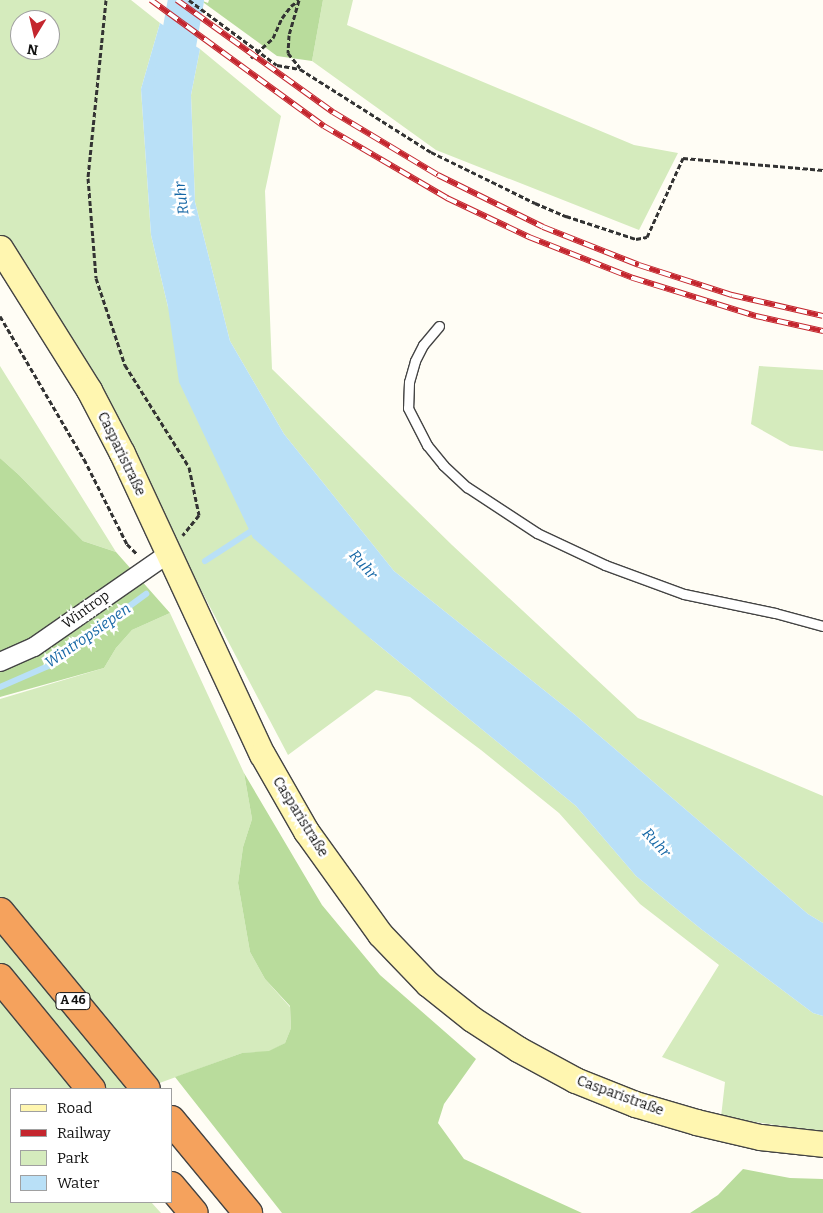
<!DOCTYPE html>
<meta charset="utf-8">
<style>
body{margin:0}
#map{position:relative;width:823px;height:1213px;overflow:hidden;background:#fffdf5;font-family:Bitter,serif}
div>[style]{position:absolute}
.green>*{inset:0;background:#d5ebbd}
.forest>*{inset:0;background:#b9dc9c}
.water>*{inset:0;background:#b9e0f7}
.stream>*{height:6px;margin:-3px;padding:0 3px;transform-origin:3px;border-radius:3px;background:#b9e0f7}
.river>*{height:36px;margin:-18px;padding:0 18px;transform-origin:18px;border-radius:18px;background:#b9e0f7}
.path>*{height:3px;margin-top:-1.5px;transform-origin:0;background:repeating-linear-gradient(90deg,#333 0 5px,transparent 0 7.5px)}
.roads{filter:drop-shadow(1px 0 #444) drop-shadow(-1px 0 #444) drop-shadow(0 1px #444) drop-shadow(0 -1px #444)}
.service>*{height:9px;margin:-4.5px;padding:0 4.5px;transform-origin:4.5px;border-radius:4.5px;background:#fff}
.minor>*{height:18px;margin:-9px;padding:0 9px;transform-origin:9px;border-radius:9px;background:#fff}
.secondary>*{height:25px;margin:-12.5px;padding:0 12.5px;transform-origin:12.5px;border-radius:12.5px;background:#fff6b0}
.motorway>*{height:28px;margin:-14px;padding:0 14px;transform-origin:14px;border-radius:14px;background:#f5a25d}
.rail>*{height:5.5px;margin-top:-2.75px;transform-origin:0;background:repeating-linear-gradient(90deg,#fff 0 11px,#c4262e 0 22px);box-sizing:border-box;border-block:1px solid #c4262e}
.path-bridge>*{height:3px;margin-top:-1.5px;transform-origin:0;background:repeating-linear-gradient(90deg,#333 0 5px,transparent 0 7.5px)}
span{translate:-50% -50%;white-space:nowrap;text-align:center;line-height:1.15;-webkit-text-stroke:5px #fff;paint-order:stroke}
.shield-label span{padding:1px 4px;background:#fff;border:1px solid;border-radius:4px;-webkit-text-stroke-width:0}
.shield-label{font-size:12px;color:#111;font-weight:700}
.street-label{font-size:14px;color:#111}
.water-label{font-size:15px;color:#1768a6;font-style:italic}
.legend{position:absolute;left:10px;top:1088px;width:162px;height:115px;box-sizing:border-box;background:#fff;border:1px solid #a0a0a0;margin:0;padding:6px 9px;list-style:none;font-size:15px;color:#111}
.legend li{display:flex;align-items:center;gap:10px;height:25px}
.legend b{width:25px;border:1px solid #a0a0a0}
.north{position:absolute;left:10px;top:10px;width:50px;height:50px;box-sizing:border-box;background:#fff;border:1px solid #a0a0a0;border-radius:50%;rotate:189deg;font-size:14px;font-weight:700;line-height:20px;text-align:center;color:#111}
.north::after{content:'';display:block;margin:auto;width:18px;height:22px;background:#c4262e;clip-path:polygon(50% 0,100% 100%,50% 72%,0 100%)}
</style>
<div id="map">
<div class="green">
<div style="clip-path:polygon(evenodd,0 0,131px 0,160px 23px,141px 89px,151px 235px,168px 307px,371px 639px,576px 806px,636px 876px,701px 929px,813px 1013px,823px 1016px,823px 1132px,721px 1117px,725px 1082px,662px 1057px,719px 965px,640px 904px,559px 813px,481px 750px,410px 697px,376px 690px,288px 755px,181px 552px,0 235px,0 0,20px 20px,50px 20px,50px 50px,20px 50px,20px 20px)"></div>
<div style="clip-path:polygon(323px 0,353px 0,347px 25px,634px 145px,678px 153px,639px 230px,436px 150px,312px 61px)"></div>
<div style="clip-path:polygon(200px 49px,281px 116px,265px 191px,272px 369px,452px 545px,638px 718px,823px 796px,823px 923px,808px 914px,574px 714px,394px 571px,284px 434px,230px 341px,195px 202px,191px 95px)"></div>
<div style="clip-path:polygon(0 366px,116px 552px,83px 541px,19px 475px,0 458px)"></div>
<div style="clip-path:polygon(759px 366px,823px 370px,823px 451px,790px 446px,751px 424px)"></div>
<div style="clip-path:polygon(170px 613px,244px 773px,252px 819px,243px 847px,238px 883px,250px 952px,265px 979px,290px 1007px,291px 1028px,285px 1043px,269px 1052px,242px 1053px,143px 1089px,11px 1089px,11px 1202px,151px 1202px,161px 1213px,0 1213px,0 699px,104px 668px,116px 648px,132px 630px)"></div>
</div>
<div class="forest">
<div style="clip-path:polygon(200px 0,208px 3px,209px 0,323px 0,312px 61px,277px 56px)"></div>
<div style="clip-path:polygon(0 458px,19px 475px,83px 541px,116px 552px,170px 613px,132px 630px,116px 648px,104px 668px,0 697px)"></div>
<div style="clip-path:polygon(244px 773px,322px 905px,380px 975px,476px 1059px,444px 1104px,438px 1123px,464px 1159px,582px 1213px,282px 1213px,175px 1077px,242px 1053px,269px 1051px,285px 1043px,291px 1028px,290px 1006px,265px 979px,250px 952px,238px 883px,243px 847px,252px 819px)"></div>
<div style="clip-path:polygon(743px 1169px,790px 1178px,823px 1179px,823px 1213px,690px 1213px,718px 1195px)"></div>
</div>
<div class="water">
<div style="clip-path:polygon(160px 23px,200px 49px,191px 95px,195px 202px,230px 341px,284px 434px,394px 571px,574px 714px,808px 914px,823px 923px,823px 1016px,813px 1013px,701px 929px,636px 876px,576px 806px,371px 639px,253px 538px,179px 382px,168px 307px,151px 235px,141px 89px)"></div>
</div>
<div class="stream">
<div style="left:205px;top:561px;width:61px;rotate:-32.9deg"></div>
<div style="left:0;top:687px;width:52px;rotate:-23.6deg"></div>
<div style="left:48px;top:666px;width:122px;rotate:-36.3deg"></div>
</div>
<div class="river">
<div style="left:171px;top:85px;width:86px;rotate:-80deg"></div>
</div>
<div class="path">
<div style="left:106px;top:0;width:179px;rotate:95.8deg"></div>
<div style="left:88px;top:178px;width:100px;rotate:85.4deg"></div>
<div style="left:96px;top:278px;width:92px;rotate:71.6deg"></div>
<div style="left:125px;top:365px;width:120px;rotate:57.9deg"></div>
<div style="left:189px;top:467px;width:49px;rotate:78.2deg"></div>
<div style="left:199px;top:515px;width:26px;rotate:129deg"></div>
<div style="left:299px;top:0;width:36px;rotate:106deg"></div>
<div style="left:289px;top:35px;width:18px;rotate:93deg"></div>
<div style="left:288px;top:53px;width:19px;rotate:51deg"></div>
<div style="left:251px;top:58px;width:30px;rotate:-42deg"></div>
<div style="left:273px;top:38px;width:22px;rotate:-66deg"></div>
<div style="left:282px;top:18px;width:15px;rotate:-53deg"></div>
<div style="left:291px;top:6px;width:10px;rotate:-37deg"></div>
<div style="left:277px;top:65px;width:23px;rotate:10deg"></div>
<div style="left:300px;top:69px;width:155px;rotate:32.4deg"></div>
<div style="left:431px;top:152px;width:116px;rotate:26.1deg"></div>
<div style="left:535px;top:203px;width:34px;rotate:23deg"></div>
<div style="left:566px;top:216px;width:74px;rotate:18.2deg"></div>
<div style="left:636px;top:239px;width:11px;rotate:-10deg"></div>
<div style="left:647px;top:237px;width:87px;rotate:-65.5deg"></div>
<div style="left:683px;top:158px;width:141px;rotate:4.9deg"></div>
<div style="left:0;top:316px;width:166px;rotate:59.6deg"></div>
<div style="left:84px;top:459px;width:95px;rotate:63.2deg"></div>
<div style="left:127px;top:544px;width:14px;rotate:45deg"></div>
</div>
<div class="roads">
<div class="service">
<div style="left:439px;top:326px;width:25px;rotate:130deg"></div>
<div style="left:423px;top:345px;width:18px;rotate:117deg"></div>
<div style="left:415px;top:361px;width:22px;rotate:106deg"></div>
<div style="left:409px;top:382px;width:26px;rotate:92deg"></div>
<div style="left:408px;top:408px;width:42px;rotate:62.8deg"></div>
<div style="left:427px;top:445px;width:26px;rotate:51deg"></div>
<div style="left:443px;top:465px;width:33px;rotate:43deg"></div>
<div style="left:467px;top:487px;width:84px;rotate:33.3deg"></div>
<div style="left:537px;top:533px;width:75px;rotate:25.2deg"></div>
<div style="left:605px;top:565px;width:84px;rotate:20.2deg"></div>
<div style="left:684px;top:594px;width:93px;rotate:11.8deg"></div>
<div style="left:775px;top:613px;width:50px;rotate:15.2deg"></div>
</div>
<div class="minor">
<div style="left:0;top:662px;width:37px;rotate:-24deg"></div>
<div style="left:34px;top:647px;width:165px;rotate:-34.8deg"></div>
</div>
<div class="secondary">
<div style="left:0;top:248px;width:168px;rotate:57.9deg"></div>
<div style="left:89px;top:390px;width:71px;rotate:62.4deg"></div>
<div style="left:122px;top:453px;width:332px;rotate:65.1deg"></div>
<div style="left:262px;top:754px;width:89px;rotate:60.3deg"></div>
<div style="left:306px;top:831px;width:127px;rotate:54.3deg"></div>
<div style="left:380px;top:934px;width:69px;rotate:46.2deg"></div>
<div style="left:428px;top:984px;width:56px;rotate:38.5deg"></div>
<div style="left:472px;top:1019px;width:55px;rotate:33.1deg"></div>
<div style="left:518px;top:1049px;width:65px;rotate:28.5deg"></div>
<div style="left:575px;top:1080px;width:65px;rotate:21.8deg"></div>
<div style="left:635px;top:1104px;width:64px;rotate:16.4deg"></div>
<div style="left:696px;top:1122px;width:66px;rotate:13.2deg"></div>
<div style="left:760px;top:1137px;width:63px;rotate:6.3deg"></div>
</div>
<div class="motorway">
<div style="left:0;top:912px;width:229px;rotate:50.5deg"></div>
<div style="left:0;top:978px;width:144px;rotate:50.7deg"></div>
<div style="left:171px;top:1120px;width:121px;rotate:50.4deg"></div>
<div style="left:171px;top:1186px;width:35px;rotate:50deg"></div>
</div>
</div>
<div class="rail">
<div style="left:151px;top:0;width:214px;rotate:36.1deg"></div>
<div style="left:324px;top:126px;width:143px;rotate:30.3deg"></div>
<div style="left:447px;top:198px;width:91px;rotate:25.4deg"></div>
<div style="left:529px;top:237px;width:112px;rotate:21.5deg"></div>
<div style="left:633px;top:278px;width:129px;rotate:17.2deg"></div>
<div style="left:756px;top:316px;width:69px;rotate:12.6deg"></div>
<div style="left:177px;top:0;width:192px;rotate:35.7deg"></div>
<div style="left:333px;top:112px;width:122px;rotate:31deg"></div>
<div style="left:438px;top:175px;width:117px;rotate:26.3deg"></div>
<div style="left:543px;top:227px;width:103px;rotate:21.6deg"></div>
<div style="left:639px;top:265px;width:98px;rotate:17.9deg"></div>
<div style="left:732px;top:295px;width:93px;rotate:13deg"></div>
</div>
<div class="path-bridge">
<div style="left:189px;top:0;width:109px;rotate:36.5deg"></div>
</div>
<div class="shield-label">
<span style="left:73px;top:1001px">A 46</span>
</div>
<div class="street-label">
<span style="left:121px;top:454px;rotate:64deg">Casparistraße</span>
<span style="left:86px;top:610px;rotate:-36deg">Wintrop</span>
<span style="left:300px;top:817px;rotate:58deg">Casparistraße</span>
<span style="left:620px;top:1096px;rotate:20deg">Casparistraße</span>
</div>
<div class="water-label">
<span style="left:182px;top:198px;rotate:-97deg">Ruhr</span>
<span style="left:363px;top:565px;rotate:48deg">Ruhr</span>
<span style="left:88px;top:636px;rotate:-35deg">Wintropsiepen</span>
<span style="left:656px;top:843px;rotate:47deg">Ruhr</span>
</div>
<ul class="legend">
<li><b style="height:6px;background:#fff6b0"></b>Road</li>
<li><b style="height:6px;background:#c4262e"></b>Railway</li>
<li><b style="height:14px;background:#d5ebbd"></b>Park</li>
<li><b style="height:14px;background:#b9e0f7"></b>Water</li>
</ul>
<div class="north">N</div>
</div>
